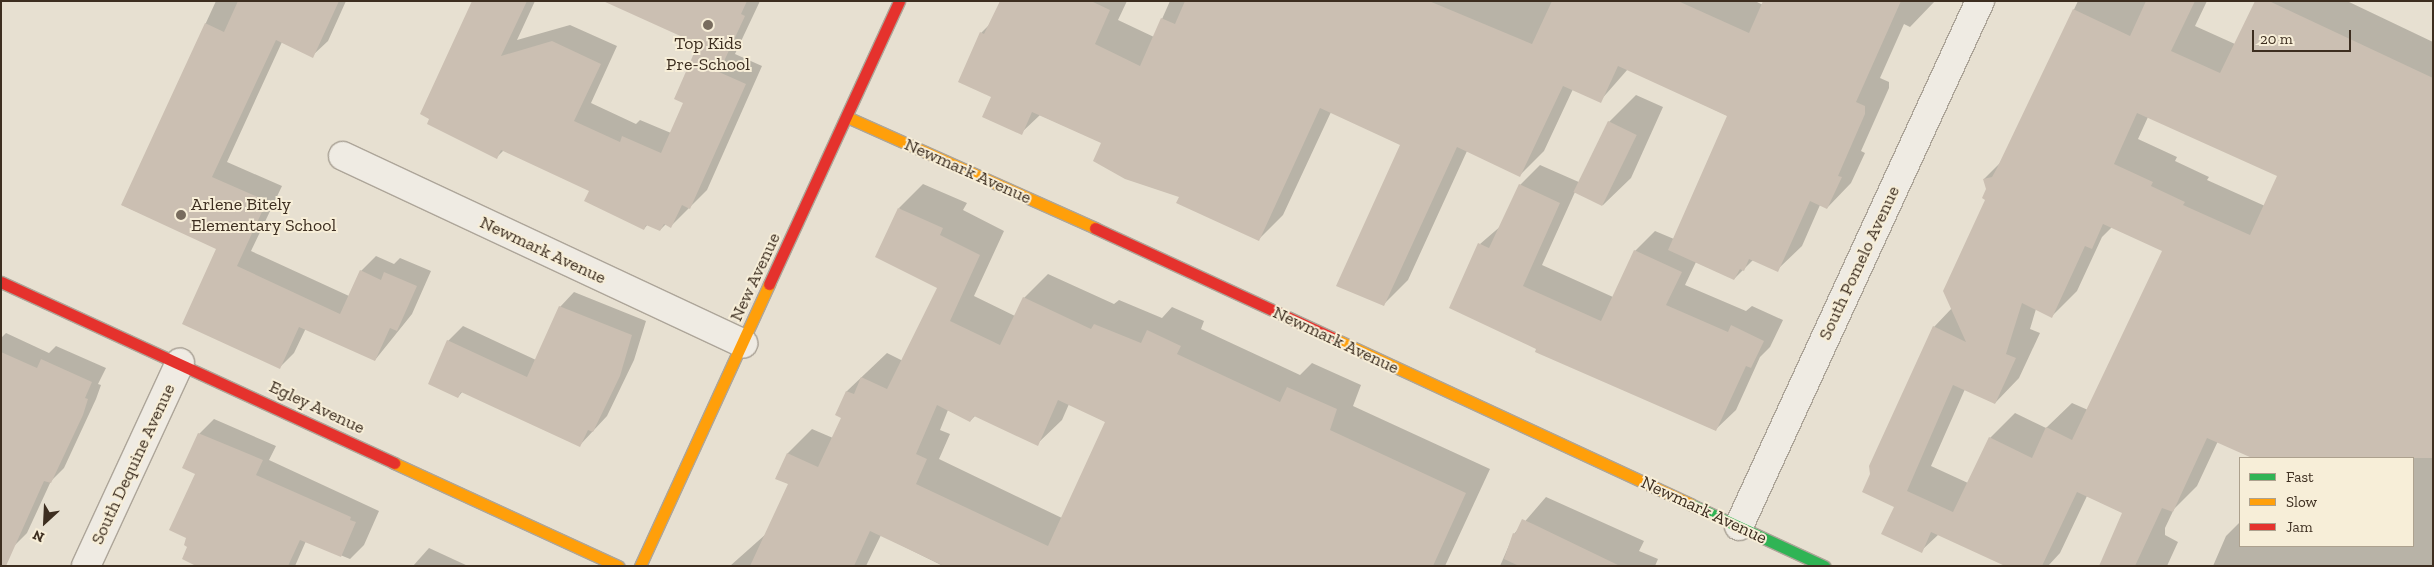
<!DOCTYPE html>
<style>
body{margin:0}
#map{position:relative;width:2434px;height:567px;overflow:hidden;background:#e7e0d1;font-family:"Zilla Slab",serif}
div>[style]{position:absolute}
.shadow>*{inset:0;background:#0003}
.building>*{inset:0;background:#cbbfb2;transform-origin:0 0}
.roads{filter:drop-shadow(1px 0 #ada599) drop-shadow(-1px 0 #ada599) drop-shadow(0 1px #ada599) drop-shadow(0 -1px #ada599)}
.street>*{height:28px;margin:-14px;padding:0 14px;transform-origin:14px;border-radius:14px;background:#efebe3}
.fast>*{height:11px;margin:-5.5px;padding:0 5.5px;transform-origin:5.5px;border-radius:5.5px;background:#30b455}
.slow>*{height:11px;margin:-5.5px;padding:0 5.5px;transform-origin:5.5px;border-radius:5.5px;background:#ff9f0a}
.jam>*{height:11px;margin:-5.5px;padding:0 5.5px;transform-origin:5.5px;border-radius:5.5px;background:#e5322d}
.dots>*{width:14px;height:14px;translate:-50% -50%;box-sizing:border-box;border:2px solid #f7eed8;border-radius:50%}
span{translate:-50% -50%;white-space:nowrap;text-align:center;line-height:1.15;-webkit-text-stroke:4px #f7eed8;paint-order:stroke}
.poi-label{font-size:18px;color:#3d2e20}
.left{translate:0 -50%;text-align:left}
.street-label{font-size:18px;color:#3d2e20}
.frame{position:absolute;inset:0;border:2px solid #3d2e20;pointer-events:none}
.legend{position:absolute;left:2239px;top:457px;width:175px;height:90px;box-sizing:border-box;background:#f7eed8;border:1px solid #ada18e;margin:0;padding:6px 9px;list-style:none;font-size:15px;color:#3d2e20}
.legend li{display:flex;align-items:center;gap:10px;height:25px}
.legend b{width:25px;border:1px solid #ada18e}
.north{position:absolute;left:20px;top:497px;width:50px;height:50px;-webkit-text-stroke:4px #f7eed8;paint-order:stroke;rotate:205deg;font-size:14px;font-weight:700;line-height:20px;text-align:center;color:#3d2e20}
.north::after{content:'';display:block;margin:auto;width:18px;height:22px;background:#3d2e20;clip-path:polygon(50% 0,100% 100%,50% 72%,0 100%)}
.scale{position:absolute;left:2252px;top:30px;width:99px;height:22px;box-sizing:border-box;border:2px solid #3d2e20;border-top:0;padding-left:6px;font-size:15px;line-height:18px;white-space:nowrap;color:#3d2e20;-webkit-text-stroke:4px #f7eed8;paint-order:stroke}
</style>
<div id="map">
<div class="shadow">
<div style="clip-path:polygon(216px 1px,346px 1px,328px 41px,312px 56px,282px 42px,227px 162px,282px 186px,251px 251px,349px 296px,361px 271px,376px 256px,394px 264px,400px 258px,431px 271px,412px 314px,375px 360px,306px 328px,294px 353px,279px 368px,218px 248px,122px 205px)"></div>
<div style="clip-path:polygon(491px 1px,535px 1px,517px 40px,570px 25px,617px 46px,591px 103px,636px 124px,640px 120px,671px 133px,685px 103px,700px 44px,606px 1px,760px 1px,735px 54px,762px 66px,707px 190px,671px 226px,666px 224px,660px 230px,648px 224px,644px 229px,590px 190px,504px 150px,496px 158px)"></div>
<div style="clip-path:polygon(1001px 1px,1127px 1px,1118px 20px,1154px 37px,1170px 1px,1755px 1px,1763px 5px,1765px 1px,1935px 1px,1910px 27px,1904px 24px,1880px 78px,1889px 82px,1889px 88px,1861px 151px,1865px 153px,1851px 183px,1827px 208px,1820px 205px,1802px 246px,1777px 270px,1754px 259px,1734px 279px,1696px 262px,1685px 285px,1746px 311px,1752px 306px,1783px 320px,1770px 347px,1760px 357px,1736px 410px,1715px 430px,1537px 349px,1480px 244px,1502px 225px,1520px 185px,1540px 165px,1581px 183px,1609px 122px,1636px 95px,1663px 107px,1631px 178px,1603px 205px,1575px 192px,1542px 265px,1613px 297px,1635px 251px,1655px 231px,1674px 239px,1728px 116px,1628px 69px,1600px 101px,1573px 89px,1544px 151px,1520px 175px,1467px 151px,1408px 280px,1384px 304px,1402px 145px,1331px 112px,1283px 215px,1259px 239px,1180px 196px,1103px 143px,1040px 115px,1021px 133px,993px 97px,981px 33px,991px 23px)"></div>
<div style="clip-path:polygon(evenodd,2078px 1px,2207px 1px,2195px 26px,2235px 44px,2256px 1px,2347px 1px,2433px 42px,2433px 566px,2213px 566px,2226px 536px,2240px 522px,2240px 546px,2413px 546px,2413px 458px,2255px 458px,2218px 441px,2197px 486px,2174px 509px,2165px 528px,2165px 535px,2178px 542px,2167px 566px,2100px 566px,2124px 513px,2087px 496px,2060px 553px,2048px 566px,2009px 566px,1939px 534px,1921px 551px,1896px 506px,1934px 327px,1952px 308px,1986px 199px,1988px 189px,1984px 179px,2001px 162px,2078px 1px,2148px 117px,2279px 175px,2265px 206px,2207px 180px,2209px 177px,2175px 161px,2177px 157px,2138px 139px,2148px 117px,2078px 1px,2112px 227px,2164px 251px,2088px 410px,2072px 403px,2046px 428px,2015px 413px,1990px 438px,1968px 483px,1931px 466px,1965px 389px,1995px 403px,2019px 378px,2040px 333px,2030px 329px,2036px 309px,2052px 316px,2077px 291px,2102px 237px,2112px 227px)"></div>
<div style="clip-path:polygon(evenodd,923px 184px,967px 203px,963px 210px,1004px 231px,974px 296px,1015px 316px,1024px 298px,1048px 274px,1114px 304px,1119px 300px,1162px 318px,1172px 307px,1204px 321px,1201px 329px,1300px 375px,1312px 363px,1361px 385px,1353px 406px,1490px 469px,1445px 566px,943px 566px,881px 535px,866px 566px,730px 566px,767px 533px,789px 484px,776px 478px,788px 453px,812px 429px,833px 438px,842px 417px,837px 415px,847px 391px,887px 353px,903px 361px,939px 287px,899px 208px,923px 184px,1069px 404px,1106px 422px,1062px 518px,939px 459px,950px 434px,940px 430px,948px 410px,970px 421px,976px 415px,1037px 444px,1062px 420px,1069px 404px)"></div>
<div style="clip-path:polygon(574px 292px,646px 321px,634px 360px,607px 416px,580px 445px,463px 391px,458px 397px,448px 341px,463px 326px,536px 360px,560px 307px)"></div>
<div style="clip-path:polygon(6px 333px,49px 353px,56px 346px,106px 368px,98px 384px,101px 385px,96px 399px,64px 468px,51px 481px,27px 533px,13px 547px,1px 542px,1px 338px)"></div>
<div style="clip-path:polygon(214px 419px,276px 446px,269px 460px,379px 511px,364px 545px,350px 559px,306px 541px,295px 566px,251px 566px,189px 546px,199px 434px)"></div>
<div style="clip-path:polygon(1546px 497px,1644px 541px,1639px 551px,1658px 559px,1655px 566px,1500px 566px,1514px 534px)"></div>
<div style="clip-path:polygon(429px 548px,468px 566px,413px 566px)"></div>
</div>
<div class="building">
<div style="clip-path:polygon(238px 1px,339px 1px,313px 58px,276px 40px,212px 177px,267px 201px,237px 266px,340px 314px,360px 270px,381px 280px,384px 272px,417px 286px,397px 331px,390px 328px,375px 361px,299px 327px,280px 369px,182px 324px,216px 249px,121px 205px,205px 23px,224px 32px)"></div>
<div style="clip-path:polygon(472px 1px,527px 1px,501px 56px,552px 41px,601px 64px,574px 121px,620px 142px,622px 136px,661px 153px,683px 103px,674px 99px,698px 44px,603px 1px,747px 1px,741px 14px,745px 16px,719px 72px,746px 84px,690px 209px,682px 205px,671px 228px,664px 224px,660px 231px,646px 225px,644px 230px,584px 201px,589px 191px,501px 150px,497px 159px,427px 124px,429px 119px,420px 114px)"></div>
<div style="clip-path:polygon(1000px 1px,1091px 1px,1110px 10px,1095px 44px,1140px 66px,1161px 18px,1175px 24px,1185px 1px,1429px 1px,1532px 44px,1552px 1px,1678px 1px,1749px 33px,1763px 1px,1901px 1px,1856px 102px,1865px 106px,1865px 114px,1838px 176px,1842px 177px,1827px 209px,1810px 201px,1778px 272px,1749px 259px,1744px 271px,1740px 269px,1734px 280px,1668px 250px,1727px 116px,1618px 66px,1601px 103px,1563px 86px,1520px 177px,1457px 147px,1384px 306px,1336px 286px,1400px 145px,1320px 108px,1259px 241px,1176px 203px,1179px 197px,1125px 179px,1093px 161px,1101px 143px,1032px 112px,1022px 135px,982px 117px,991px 97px,958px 82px,980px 32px,984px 34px)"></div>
<div style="clip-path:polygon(evenodd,2146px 1px,2195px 1px,2171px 51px,2220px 73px,2255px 1px,2269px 1px,2433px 78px,2433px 458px,2252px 458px,2207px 438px,2173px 512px,2162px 508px,2135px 566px,2099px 566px,2122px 513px,2077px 492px,2042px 566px,2005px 566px,1931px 532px,1922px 553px,1881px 534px,1894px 507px,1862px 492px,1870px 474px,1869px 466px,1933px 326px,1966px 342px,1943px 291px,1985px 200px,1982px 198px,1986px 189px,1983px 179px,1992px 177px,1997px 168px,2073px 9px,2130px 36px,2146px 1px,2137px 113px,2277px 176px,2250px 235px,2183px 205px,2185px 202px,2151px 186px,2153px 182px,2114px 164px,2137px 113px,2146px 1px,2103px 224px,2162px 251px,2072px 440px,2046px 427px,2032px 458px,1989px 437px,1953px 512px,1907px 491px,1953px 385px,1995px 404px,2016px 358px,2006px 354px,2022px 303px,2052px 318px,2085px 246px,2092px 249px,2103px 224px)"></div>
<div style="left:1608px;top:121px;width:32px;height:79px;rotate:26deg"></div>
<div style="clip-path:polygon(1519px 184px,1560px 203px,1523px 286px,1601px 321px,1634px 250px,1682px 272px,1666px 305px,1728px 332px,1731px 325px,1764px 341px,1751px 368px,1746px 366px,1716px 431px,1535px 352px,1536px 349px,1449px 308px,1478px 243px,1489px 248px)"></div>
<div style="clip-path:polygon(evenodd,898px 208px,943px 228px,940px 235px,980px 255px,950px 321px,1000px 345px,1023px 297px,1091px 329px,1094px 324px,1141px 343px,1147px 330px,1181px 346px,1177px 354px,1280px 402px,1287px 387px,1337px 409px,1330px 430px,1466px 493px,1433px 566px,944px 566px,870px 531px,854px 566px,750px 566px,788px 484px,775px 479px,787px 453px,818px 467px,841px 418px,835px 415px,846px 391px,854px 394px,861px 377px,887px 389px,937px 288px,875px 257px,898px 208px,1058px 400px,1105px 422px,1048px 546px,916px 484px,927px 459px,916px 454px,937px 405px,970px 422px,974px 416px,1038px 446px,1058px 400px)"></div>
<div style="clip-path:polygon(559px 306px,632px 335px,620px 376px,593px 432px,588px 430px,580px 447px,461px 392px,458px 398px,428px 384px,447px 340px,527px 377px)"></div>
<div style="clip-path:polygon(1px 352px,37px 368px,41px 359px,92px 382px,85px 398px,88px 399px,83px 415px,51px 483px,44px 481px,6px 566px,1px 566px)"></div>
<div style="clip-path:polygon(198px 433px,263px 460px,256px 475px,351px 517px,350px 520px,356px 522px,341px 557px,300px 540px,288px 566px,196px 566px,182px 559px,187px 547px,184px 545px,186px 538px,169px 530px,195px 474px,182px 468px)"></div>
<div style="clip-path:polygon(1522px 519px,1533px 524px,1620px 566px,1519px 566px,1504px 559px,1513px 533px,1515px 534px)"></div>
</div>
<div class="roads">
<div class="street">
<div style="left:343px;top:156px;width:442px;rotate:25.1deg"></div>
<div style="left:1739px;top:526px;width:578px;rotate:-65.34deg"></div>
<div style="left:86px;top:566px;width:224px;rotate:-65.2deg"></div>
</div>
<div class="fast">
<div style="left:1690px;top:504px;width:148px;rotate:24.8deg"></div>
</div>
<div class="slow">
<div style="left:847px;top:117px;width:272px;rotate:24.1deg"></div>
<div style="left:1333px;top:338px;width:394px;rotate:24.9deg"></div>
<div style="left:394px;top:463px;width:247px;rotate:24.7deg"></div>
<div style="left:640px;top:566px;width:310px;rotate:-65.4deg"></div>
</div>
<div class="jam">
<div style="left:1095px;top:228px;width:262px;rotate:24.8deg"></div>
<div style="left:1px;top:282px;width:433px;rotate:24.7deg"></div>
<div style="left:769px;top:284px;width:311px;rotate:-65.3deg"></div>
</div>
</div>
<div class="dots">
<div style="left:708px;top:25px;background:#786c5e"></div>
<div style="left:181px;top:215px;background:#786c5e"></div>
</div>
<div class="poi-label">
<span style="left:708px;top:54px">Top Kids<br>Pre-School</span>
<span class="left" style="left:191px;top:215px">Arlene Bitely<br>Elementary School</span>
</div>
<div class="street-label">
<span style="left:968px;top:171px;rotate:24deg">Newmark Avenue</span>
<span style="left:543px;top:250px;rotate:25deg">Newmark Avenue</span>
<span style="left:1859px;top:263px;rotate:-65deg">South Pomelo Avenue</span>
<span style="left:755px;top:277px;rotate:-65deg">New Avenue</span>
<span style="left:1336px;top:340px;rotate:25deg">Newmark Avenue</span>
<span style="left:317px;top:407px;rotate:25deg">Egley Avenue</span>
<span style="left:133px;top:464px;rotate:-65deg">South Dequine Avenue</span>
<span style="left:1704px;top:510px;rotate:25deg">Newmark Avenue</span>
</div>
<div class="frame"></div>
<ul class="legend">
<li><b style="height:6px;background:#30b455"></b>Fast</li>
<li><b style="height:6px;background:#ff9f0a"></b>Slow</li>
<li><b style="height:6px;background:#e5322d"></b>Jam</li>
</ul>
<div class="north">N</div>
<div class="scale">20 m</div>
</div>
